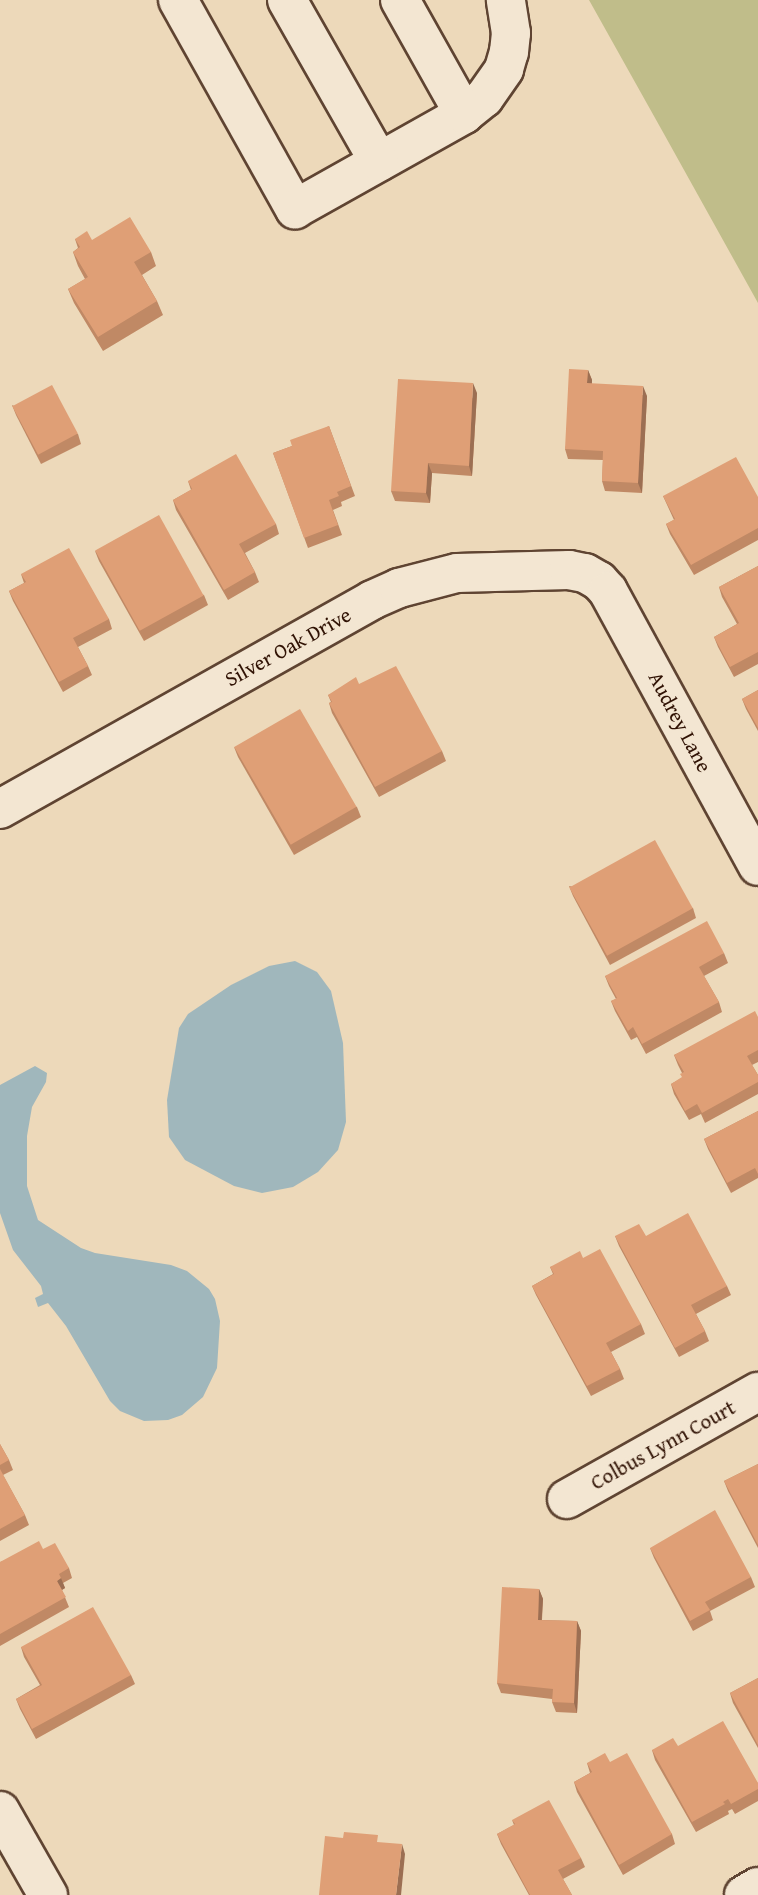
<!DOCTYPE html>
<style>
body{margin:0}
#map{position:relative;width:758px;height:1895px;overflow:hidden;background:#edd9ba;font-family:"Gentium Book Plus",serif}
div>[style]{position:absolute}
.green>*{inset:0;background:#c0bd8a}
.water>*{inset:0;background:#a0b7bc}
.roads{filter:drop-shadow(2px 0 #5f4432) drop-shadow(-2px 0 #5f4432) drop-shadow(0 2px #5f4432) drop-shadow(0 -2px #5f4432)}
.minor>*{height:38px;margin:-19px;padding:0 19px;transform-origin:19px;border-radius:19px;background:#f3e6d2}
.wall>*{inset:0;background:#c08965}
.shaded-wall>*{inset:0;background:#9c6f53}
.building>*{inset:0;background:#df9f76;transform-origin:0 0}
span{translate:-50% -50%;white-space:nowrap;text-align:center;line-height:1.15;-webkit-text-stroke:6px #f3e6d2;paint-order:stroke}
.street-label{font-size:21px;color:#301204}
</style>
<div id="map">
<div class="green">
<div style="clip-path:polygon(589px 0,758px 0,758px 303px,664px 134px)"></div>
</div>
<div class="water">
<div style="clip-path:polygon(295px 961px,317px 972px,331px 991px,343px 1043px,346px 1122px,338px 1150px,318px 1172px,293px 1187px,262px 1193px,234px 1186px,185px 1160px,169px 1137px,167px 1100px,179px 1028px,188px 1014px,231px 985px,269px 966px)"></div>
<div style="clip-path:polygon(35px 1066px,47px 1073px,46px 1082px,32px 1107px,27px 1136px,27px 1186px,38px 1220px,81px 1248px,95px 1253px,171px 1265px,187px 1271px,209px 1289px,215px 1299px,220px 1321px,217px 1368px,203px 1397px,182px 1415px,168px 1420px,144px 1421px,120px 1411px,110px 1401px,66px 1326px,48px 1303px,38px 1307px,35px 1298px,43px 1294px,41px 1286px,13px 1250px,0 1213px,0 1085px)"></div>
</div>
<div class="roads">
<div class="minor">
<div style="left:178px;top:0;width:240px;rotate:60.8deg"></div>
<div style="left:295px;top:209px;width:194px;rotate:-29.3deg"></div>
<div style="left:464px;top:114px;width:26px;rotate:-39deg"></div>
<div style="left:484px;top:98px;width:35px;rotate:-55deg"></div>
<div style="left:504px;top:69px;width:18px;rotate:-74deg"></div>
<div style="left:509px;top:52px;width:19px;rotate:-84deg"></div>
<div style="left:511px;top:33px;width:33px;rotate:-99deg"></div>
<div style="left:287px;top:0;width:186px;rotate:60.4deg"></div>
<div style="left:400px;top:0;width:131px;rotate:60.7deg"></div>
<div style="left:0;top:809px;width:427px;rotate:-29.3deg"></div>
<div style="left:372px;top:600px;width:30px;rotate:-24deg"></div>
<div style="left:399px;top:588px;width:60px;rotate:-14.5deg"></div>
<div style="left:457px;top:573px;width:112px;rotate:-1.5deg"></div>
<div style="left:569px;top:570px;width:16px;rotate:11deg"></div>
<div style="left:585px;top:573px;width:16px;rotate:30deg"></div>
<div style="left:599px;top:581px;width:13px;rotate:48deg"></div>
<div style="left:608px;top:591px;width:313px;rotate:61.4deg"></div>
<div style="left:567px;top:1499px;width:219px;rotate:-29.3deg"></div>
<div style="left:0;top:1811px;width:97px;rotate:60.3deg"></div>
<div style="left:744px;top:1895px;width:16px;rotate:-30deg"></div>
</div>
</div>
<div class="wall">
<div style="clip-path:polygon(75px 239px,92px 240px,151px 252px,156px 266px,142px 275px,157px 301px,163px 315px,103px 351px,74px 303px,68px 289px,85px 279px,78px 266px,73px 252px,78px 248px)"></div>
<div style="clip-path:polygon(588px 370px,592px 380px,592px 384px,647px 396px,642px 493px,605px 491px,602px 481px,603px 460px,568px 459px,565px 449px)"></div>
<div style="clip-path:polygon(477px 393px,472px 476px,432px 473px,430px 503px,395px 501px,391px 491px)"></div>
<div style="clip-path:polygon(12px 405px,78px 434px,81px 444px,41px 464px,16px 415px)"></div>
<div style="clip-path:polygon(329px 426px,355px 496px,341px 502px,342px 506px,333px 510px,342px 535px,308px 548px,273px 453px,292px 446px)"></div>
<div style="clip-path:polygon(188px 481px,276px 524px,279px 534px,245px 553px,255px 572px,259px 582px,228px 600px,176px 510px,173px 500px,191px 490px)"></div>
<div style="clip-path:polygon(663px 496px,758px 497px,758px 540px,694px 575px,670px 534px,666px 524px,674px 520px)"></div>
<div style="clip-path:polygon(95px 551px,204px 595px,208px 605px,144px 641px,99px 561px)"></div>
<div style="clip-path:polygon(758px 566px,758px 664px,734px 677px,718px 647px,714px 637px,737px 624px,722px 597px,719px 587px)"></div>
<div style="clip-path:polygon(21px 574px,109px 619px,112px 629px,78px 647px,88px 666px,92px 675px,63px 692px,13px 601px,9px 591px,24px 583px)"></div>
<div style="clip-path:polygon(359px 684px,442px 751px,446px 761px,379px 797px,332px 713px,329px 703px,331px 702px,328px 695px)"></div>
<div style="clip-path:polygon(758px 690px,758px 731px,746px 709px,742px 699px)"></div>
<div style="clip-path:polygon(234px 747px,357px 807px,361px 817px,294px 855px,238px 757px)"></div>
<div style="clip-path:polygon(569px 886px,693px 908px,696px 918px,610px 965px,573px 896px)"></div>
<div style="clip-path:polygon(724px 953px,728px 963px,704px 976px,719px 1002px,722px 1012px,646px 1054px,637px 1037px,631px 1040px,615px 1011px,611px 1001px,616px 999px,609px 986px,605px 976px)"></div>
<div style="clip-path:polygon(758px 1017px,758px 1062px,752px 1065px,758px 1075px,758px 1094px,705px 1123px,701px 1114px,689px 1120px,674px 1094px,671px 1084px,682px 1078px,682px 1073px,678px 1065px,674px 1055px)"></div>
<div style="clip-path:polygon(758px 1111px,758px 1178px,731px 1193px,708px 1149px,704px 1139px)"></div>
<div style="clip-path:polygon(615px 1236px,646px 1236px,727px 1286px,731px 1295px,696px 1314px,705px 1331px,709px 1341px,679px 1357px,619px 1246px)"></div>
<div style="clip-path:polygon(583px 1258px,641px 1324px,645px 1334px,611px 1352px,620px 1369px,624px 1379px,591px 1396px,536px 1295px,532px 1286px,553px 1274px,550px 1267px)"></div>
<div style="clip-path:polygon(0 1444px,9px 1460px,13px 1470px,3px 1475px,25px 1515px,29px 1525px,0 1541px)"></div>
<div style="clip-path:polygon(758px 1464px,758px 1548px,728px 1491px,724px 1481px)"></div>
<div style="clip-path:polygon(650px 1548px,751px 1577px,755px 1587px,710px 1611px,713px 1620px,693px 1631px,654px 1558px)"></div>
<div style="clip-path:polygon(43px 1549px,69px 1568px,72px 1578px,63px 1583px,65px 1588px,62px 1590px,69px 1607px,0 1646px,0 1562px)"></div>
<div style="clip-path:polygon(539px 1589px,543px 1599px,542px 1620px,577px 1621px,581px 1631px,577px 1713px,556px 1712px,552px 1702px,552px 1699px,501px 1693px,497px 1683px)"></div>
<div style="clip-path:polygon(21px 1647px,131px 1675px,135px 1684px,36px 1739px,20px 1709px,16px 1699px,40px 1685px,24px 1657px)"></div>
<div style="clip-path:polygon(758px 1678px,758px 1748px,733px 1703px,730px 1693px)"></div>
<div style="clip-path:polygon(678px 1746px,758px 1783px,758px 1801px,735px 1814px,732px 1809px,728px 1811px,729px 1814px,696px 1832px,655px 1760px,652px 1750px)"></div>
<div style="clip-path:polygon(610px 1762px,672px 1834px,675px 1844px,623px 1875px,577px 1792px,574px 1782px,590px 1773px,587px 1763px)"></div>
<div style="clip-path:polygon(512px 1820px,581px 1858px,585px 1867px,563px 1879px,572px 1895px,529px 1895px,501px 1844px,497px 1834px,514px 1825px)"></div>
</div>
<div class="shaded-wall">
<div style="clip-path:polygon(588px 370px,592px 380px,591px 393px,587px 383px)"></div>
<div style="clip-path:polygon(473px 383px,477px 393px,472px 476px,469px 466px)"></div>
<div style="clip-path:polygon(643px 386px,647px 396px,642px 493px,638px 483px)"></div>
<div style="clip-path:polygon(428px 463px,432px 473px,430px 503px,426px 493px)"></div>
<div style="clip-path:polygon(61px 1578px,65px 1588px,60px 1591px,57px 1581px)"></div>
<div style="clip-path:polygon(539px 1589px,543px 1599px,541px 1629px,538px 1620px)"></div>
<div style="clip-path:polygon(577px 1621px,581px 1631px,577px 1713px,574px 1703px)"></div>
<div style="clip-path:polygon(402px 1844px,405px 1854px,401px 1895px,396px 1895px)"></div>
</div>
<div class="building">
<div style="clip-path:polygon(130px 217px,151px 252px,134px 262px,157px 301px,98px 337px,68px 289px,88px 277px,73px 252px,80px 247px,75px 239px,87px 231px,92px 240px)"></div>
<div style="clip-path:polygon(569px 369px,588px 370px,587px 383px,643px 386px,638px 483px,602px 481px,603px 451px,565px 449px)"></div>
<div style="clip-path:polygon(398px 379px,473px 383px,469px 466px,428px 463px,426px 493px,391px 491px)"></div>
<div style="left:52px;top:385px;width:55px;height:45px;rotate:62deg"></div>
<div style="clip-path:polygon(329px 426px,351px 486px,337px 492px,339px 496px,329px 500px,338px 525px,304px 538px,273px 453px,292px 446px,290px 440px)"></div>
<div style="clip-path:polygon(236px 454px,276px 524px,239px 544px,255px 572px,224px 590px,173px 500px,192px 489px,188px 481px)"></div>
<div style="clip-path:polygon(736px 457px,758px 497px,758px 528px,691px 565px,666px 524px,675px 519px,663px 496px)"></div>
<div style="left:159px;top:515px;width:92px;height:73px;rotate:61deg"></div>
<div style="clip-path:polygon(69px 548px,109px 619px,73px 638px,88px 666px,59px 682px,9px 591px,26px 582px,21px 574px)"></div>
<div style="clip-path:polygon(758px 566px,758px 652px,730px 667px,714px 637px,739px 623px,719px 587px)"></div>
<div style="clip-path:polygon(396px 666px,442px 751px,375px 787px,329px 703px,332px 702px,328px 695px,356px 677px,359px 684px)"></div>
<div style="clip-path:polygon(758px 690px,758px 728px,742px 699px)"></div>
<div style="left:300px;top:709px;width:113px;height:76px;rotate:60deg"></div>
<div style="left:655px;top:840px;width:78px;height:98px;rotate:61deg"></div>
<div style="clip-path:polygon(707px 921px,724px 953px,699px 967px,719px 1002px,642px 1044px,633px 1027px,628px 1031px,611px 1001px,617px 998px,605px 976px)"></div>
<div style="clip-path:polygon(755px 1011px,758px 1017px,758px 1050px,747px 1056px,758px 1075px,758px 1082px,702px 1113px,697px 1104px,685px 1111px,671px 1084px,682px 1077px,680px 1074px,684px 1072px,674px 1055px)"></div>
<div style="clip-path:polygon(758px 1111px,758px 1174px,755px 1168px,727px 1183px,704px 1139px)"></div>
<div style="clip-path:polygon(688px 1213px,727px 1286px,691px 1305px,705px 1331px,675px 1348px,615px 1236px,639px 1224px,646px 1236px)"></div>
<div style="clip-path:polygon(600px 1249px,641px 1324px,606px 1343px,620px 1369px,587px 1386px,532px 1286px,554px 1274px,550px 1267px,580px 1251px,583px 1258px)"></div>
<div style="clip-path:polygon(0 1444px,9px 1460px,0 1465px)"></div>
<div style="clip-path:polygon(758px 1464px,758px 1545px,724px 1481px)"></div>
<div style="clip-path:polygon(0 1469px,25px 1515px,0 1529px)"></div>
<div style="clip-path:polygon(715px 1510px,751px 1577px,705px 1602px,710px 1610px,690px 1621px,650px 1548px)"></div>
<div style="clip-path:polygon(39px 1541px,43px 1549px,55px 1543px,69px 1568px,59px 1574px,61px 1578px,57px 1581px,66px 1597px,0 1634px,0 1562px)"></div>
<div style="clip-path:polygon(502px 1587px,539px 1589px,538px 1620px,577px 1621px,574px 1703px,552px 1702px,553px 1689px,497px 1683px)"></div>
<div style="clip-path:polygon(93px 1607px,131px 1675px,32px 1729px,16px 1699px,42px 1685px,21px 1647px)"></div>
<div style="clip-path:polygon(758px 1678px,758px 1745px,730px 1693px)"></div>
<div style="clip-path:polygon(723px 1721px,758px 1783px,758px 1789px,731px 1804px,728px 1799px,723px 1802px,725px 1804px,692px 1822px,652px 1750px,673px 1738px,678px 1746px)"></div>
<div style="clip-path:polygon(605px 1753px,610px 1762px,627px 1753px,672px 1834px,619px 1865px,574px 1782px,592px 1772px,587px 1763px)"></div>
<div style="clip-path:polygon(549px 1800px,581px 1858px,558px 1870px,572px 1895px,530px 1895px,497px 1834px,515px 1824px,512px 1820px)"></div>
<div style="clip-path:polygon(344px 1832px,378px 1835px,377px 1842px,402px 1844px,396px 1895px,319px 1895px,325px 1836px,343px 1838px)"></div>
</div>
<div class="street-label">
<span style="left:288px;top:647px;rotate:-29deg">Silver Oak Drive</span>
<span style="left:680px;top:722px;rotate:62deg">Audrey Lane</span>
<span style="left:663px;top:1445px;rotate:-29deg">Colbus Lynn Court</span>
</div>
</div>
